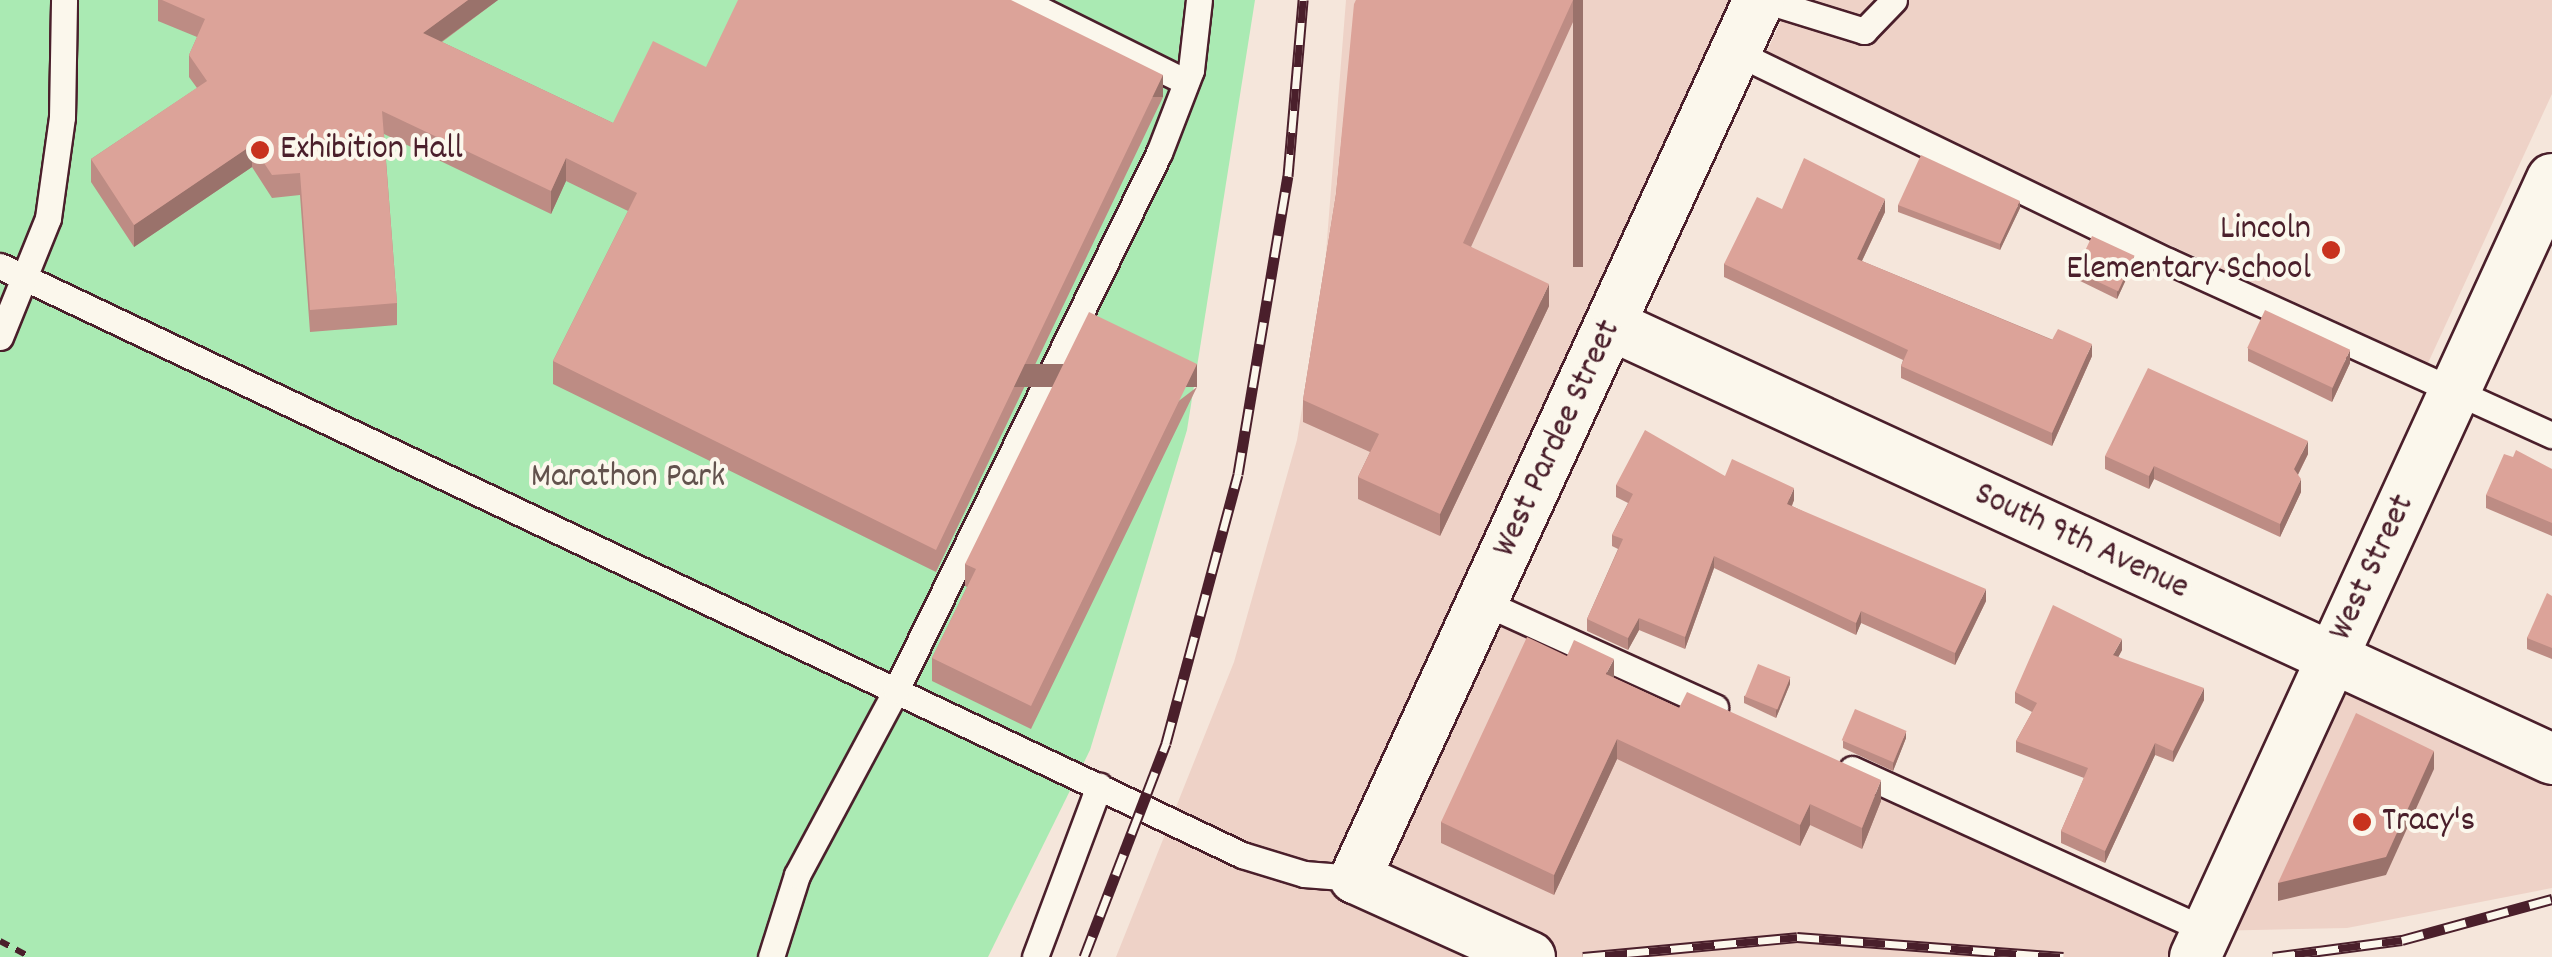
<!DOCTYPE html>
<style>
body{margin:0}
#map{position:relative;width:2552px;height:957px;overflow:hidden;background:#f5e6db;font-family:Dekko,sans-serif}
div>[style]{position:absolute}
.built>*{inset:0;background:#eed2c7}
.green>*{inset:0;background:#aaeab3}
.path>*{height:6px;margin-top:-3px;transform-origin:0;background:repeating-linear-gradient(90deg,#4a1f2b 0 10px,transparent 0 18px)}
.roads{filter:drop-shadow(2px 0 #4a1f2b) drop-shadow(-2px 0 #4a1f2b) drop-shadow(0 2px #4a1f2b) drop-shadow(0 -2px #4a1f2b)}
.service>*{height:25px;margin:-12.5px;padding:0 12.5px;transform-origin:12.5px;border-radius:12.5px;background:#fbf7ec}
.minor>*{height:50px;margin:-25px;padding:0 25px;transform-origin:25px;border-radius:25px;background:#fbf7ec}
.rail>*{height:11px;margin-top:-5.5px;transform-origin:0;background:repeating-linear-gradient(90deg,#fbf7ec 0 22px,#4a1f2b 0 44px);box-sizing:border-box;border-block:2px solid #4a1f2b}
.wall>*{inset:0;background:#bd8c84}
.shaded-wall>*{inset:0;background:#9a726b;transform-origin:0 0}
.building>*{inset:0;background:#dca399;transform-origin:0 0}
.dots>*{width:28px;height:28px;translate:-50% -50%;box-sizing:border-box;border:5px solid #fbf7ec;border-radius:50%}
span{translate:-50% -50%;white-space:nowrap;text-align:center;line-height:1.15;-webkit-text-stroke:8px #fbf7ec;paint-order:stroke}
.poi-label{font-size:35px;color:#4a1f2b}
.left{translate:0 -50%;text-align:left}
.right{translate:-100% -50%;text-align:right}
.street-label{font-size:35px;color:#4a1f2b}
.park-label{font-size:35px;color:#62524d}
</style>
<div id="map">
<div class="built">
<div style="clip-path:polygon(1346px 0,1759px 0,1483px 601px,2207px 931px,2331px 659px,2552px 759px,2552px 888px,2347px 928px,2208px 931px,2195px 957px,1116px 957px,1234px 662px,1297px 440px,1325px 265px)"></div>
<div style="clip-path:polygon(1791px 0,2552px 0,2552px 94px,2428px 363px,1763px 59px)"></div>
</div>
<div class="green">
<div style="clip-path:polygon(0 0,1255px 0,1187px 430px,1090px 750px,988px 957px,0 957px)"></div>
</div>
<div class="path">
<div style="left:0;top:941px;width:34px;rotate:28deg"></div>
</div>
<div class="roads">
<div class="service">
<div style="left:1021px;top:0;width:184px;rotate:26.4deg"></div>
<div style="left:1764px;top:0;width:105px;rotate:17.2deg"></div>
<div style="left:1864px;top:31px;width:43px;rotate:-45.9deg"></div>
<div style="left:1735px;top:52px;width:481px;rotate:25.8deg"></div>
<div style="left:2168px;top:261px;width:422px;rotate:24.4deg"></div>
<div style="left:0;top:266px;width:1375px;rotate:25.37deg"></div>
<div style="left:1242px;top:855px;width:65px;rotate:17deg"></div>
<div style="left:1304px;top:874px;width:51px;rotate:4.5deg"></div>
<div style="left:0;top:337px;width:128px;rotate:-68deg"></div>
<div style="left:48px;top:218px;width:102px;rotate:-82.1deg"></div>
<div style="left:62px;top:117px;width:117px;rotate:-89deg"></div>
<div style="left:1483px;top:602px;width:255px;rotate:24.4deg"></div>
<div style="left:1852px;top:769px;width:390px;rotate:24.5deg"></div>
<div style="left:771px;top:957px;width:86px;rotate:-72.4deg"></div>
<div style="left:797px;top:875px;width:210px;rotate:-61.8deg"></div>
<div style="left:896px;top:690px;width:598px;rotate:-63.91deg"></div>
<div style="left:1159px;top:153px;width:89px;rotate:-68.9deg"></div>
<div style="left:1191px;top:70px;width:70px;rotate:-83.5deg"></div>
<div style="left:1035px;top:957px;width:183px;rotate:-69.5deg"></div>
</div>
<div class="minor">
<div style="left:1611px;top:325px;width:1036px;rotate:24.76deg"></div>
<div style="left:1530px;top:957px;width:192px;rotate:-155.7deg"></div>
<div style="left:1355px;top:878px;width:966px;rotate:-65.29deg"></div>
<div style="left:2195px;top:957px;width:856px;rotate:-65.35deg"></div>
</div>
</div>
<div class="rail">
<div style="left:1084px;top:957px;width:229px;rotate:-69deg"></div>
<div style="left:1166px;top:743px;width:278px;rotate:-75deg"></div>
<div style="left:1238px;top:474px;width:302px;rotate:-80.5deg"></div>
<div style="left:1288px;top:176px;width:177px;rotate:-85.1deg"></div>
<div style="left:1583px;top:957px;width:215px;rotate:-5.3deg"></div>
<div style="left:1797px;top:937px;width:267px;rotate:4.3deg"></div>
<div style="left:2273px;top:957px;width:130px;rotate:-7.5deg"></div>
<div style="left:2402px;top:940px;width:156px;rotate:-15.3deg"></div>
</div>
<div class="wall">
<div style="clip-path:polygon(158px 0,498px 0,442px 42px,613px 123px,706px 67px,1163px 97px,936px 572px,553px 384px,553px 361px,628px 211px,566px 181px,551px 214px,384px 134px,397px 303px,397px 325px,310px 332px,300px 195px,272px 198px,252px 167px,134px 247px,91px 182px,91px 159px,197px 88px,189px 77px,189px 55px,197px 37px,158px 21px)"></div>
<div style="clip-path:polygon(1356px 0,1583px 0,1471px 247px,1549px 306px,1440px 536px,1358px 499px,1358px 477px,1370px 452px,1303px 422px,1303px 400px,1336px 194px)"></div>
<div style="clip-path:polygon(1898px 205px,2020px 208px,2000px 250px,1898px 212px)"></div>
<div style="clip-path:polygon(1782px 209px,1885px 212px,1862px 261px,2092px 356px,2052px 446px,1901px 378px,1901px 366px,1903px 360px,1724px 277px,1724px 264px)"></div>
<div style="clip-path:polygon(2134px 262px,2117px 299px,2074px 278px,2074px 271px)"></div>
<div style="clip-path:polygon(2248px 348px,2350px 363px,2332px 402px,2248px 361px)"></div>
<div style="clip-path:polygon(1197px 387px,1031px 729px,932px 681px,932px 658px,967px 587px,965px 586px,965px 564px)"></div>
<div style="clip-path:polygon(2308px 454px,2298px 475px,2301px 492px,2280px 537px,2154px 479px,2149px 489px,2105px 469px,2105px 456px)"></div>
<div style="clip-path:polygon(2552px 469px,2552px 536px,2486px 508px,2486px 495px)"></div>
<div style="clip-path:polygon(1725px 476px,1794px 500px,1792px 506px,1986px 601px,1955px 665px,1861px 623px,1856px 635px,1714px 568px,1685px 649px,1639px 630px,1628px 650px,1587px 631px,1587px 619px,1618px 549px,1612px 546px,1612px 535px,1628px 503px,1616px 497px,1616px 485px)"></div>
<div style="clip-path:polygon(2552px 596px,2552px 659px,2527px 649px,2527px 638px)"></div>
<div style="clip-path:polygon(2122px 650px,2118px 657px,2204px 700px,2173px 762px,2155px 755px,2105px 863px,2061px 843px,2061px 831px,2084px 778px,2016px 752px,2016px 741px,2032px 712px,2015px 703px,2015px 692px)"></div>
<div style="clip-path:polygon(1614px 678px,1881px 801px,1862px 849px,1810px 825px,1800px 846px,1617px 759px,1554px 895px,1441px 843px,1441px 822px)"></div>
<div style="clip-path:polygon(1790px 684px,1776px 718px,1744px 703px,1744px 696px)"></div>
<div style="clip-path:polygon(1906px 738px,1893px 771px,1843px 748px,1843px 741px)"></div>
</div>
<div class="shaded-wall">
<div style="clip-path:polygon(468px 0,498px 0,423px 55px,423px 33px)"></div>
<div style="left:1573px;top:0;width:10px;height:267px"></div>
<div style="left:1163px;top:75px;width:22px;height:526px;rotate:90deg"></div>
<div style="clip-path:polygon(252px 145px,252px 167px,134px 247px,134px 225px)"></div>
<div style="clip-path:polygon(566px 158px,566px 181px,551px 214px,551px 191px)"></div>
<div style="clip-path:polygon(1885px 199px,1885px 212px,1857px 271px,1857px 259px)"></div>
<div style="clip-path:polygon(2020px 201px,2020px 208px,2000px 250px,2000px 244px)"></div>
<div style="clip-path:polygon(2134px 256px,2134px 262px,2117px 299px,2117px 292px)"></div>
<div style="clip-path:polygon(1549px 284px,1549px 306px,1440px 536px,1440px 514px)"></div>
<div style="clip-path:polygon(2092px 344px,2092px 356px,2052px 446px,2052px 433px)"></div>
<div style="clip-path:polygon(2350px 350px,2350px 363px,2332px 402px,2332px 389px)"></div>
<div style="left:1197px;top:364px;width:23px;height:380px;rotate:90deg"></div>
<div style="clip-path:polygon(2308px 441px,2308px 454px,2294px 482px,2294px 469px)"></div>
<div style="clip-path:polygon(2154px 466px,2154px 479px,2149px 489px,2149px 476px)"></div>
<div style="clip-path:polygon(2301px 479px,2301px 492px,2280px 537px,2280px 524px)"></div>
<div style="clip-path:polygon(1794px 488px,1794px 500px,1787px 516px,1787px 504px)"></div>
<div style="clip-path:polygon(1714px 556px,1714px 568px,1685px 649px,1685px 637px)"></div>
<div style="clip-path:polygon(1986px 589px,1986px 601px,1955px 665px,1955px 653px)"></div>
<div style="clip-path:polygon(1861px 611px,1861px 623px,1856px 635px,1856px 623px)"></div>
<div style="clip-path:polygon(1639px 618px,1639px 630px,1628px 650px,1628px 638px)"></div>
<div style="clip-path:polygon(2122px 639px,2122px 650px,2113px 667px,2113px 655px)"></div>
<div style="clip-path:polygon(1614px 659px,1614px 679px,1606px 674px)"></div>
<div style="clip-path:polygon(1790px 677px,1790px 684px,1776px 718px,1776px 711px)"></div>
<div style="clip-path:polygon(2204px 688px,2204px 700px,2173px 762px,2173px 751px)"></div>
<div style="clip-path:polygon(1906px 731px,1906px 738px,1893px 771px,1893px 764px)"></div>
<div style="clip-path:polygon(1617px 739px,1617px 759px,1554px 895px,1554px 875px)"></div>
<div style="clip-path:polygon(2155px 743px,2155px 755px,2105px 863px,2105px 851px)"></div>
<div style="clip-path:polygon(2434px 751px,2434px 769px,2386px 875px,2278px 901px,2278px 883px)"></div>
<div style="clip-path:polygon(1881px 780px,1881px 801px,1862px 849px,1862px 828px)"></div>
<div style="clip-path:polygon(1810px 804px,1810px 825px,1800px 846px,1800px 825px)"></div>
</div>
<div class="building">
<div style="clip-path:polygon(162px 0,468px 0,423px 33px,613px 123px,653px 41px,706px 67px,738px 0,1011px 0,1163px 75px,936px 550px,553px 361px,637px 193px,566px 158px,551px 191px,382px 111px,397px 303px,310px 310px,300px 173px,272px 175px,252px 145px,134px 225px,91px 159px,207px 81px,189px 55px,205px 19px)"></div>
<div style="clip-path:polygon(1356px 0,1573px 0,1463px 243px,1549px 284px,1440px 514px,1358px 477px,1379px 434px,1303px 400px,1336px 194px,1354px 4px)"></div>
<div style="clip-path:polygon(1921px 155px,2020px 201px,2000px 244px,1898px 205px)"></div>
<div style="clip-path:polygon(1804px 158px,1885px 199px,1857px 259px,2052px 340px,2058px 329px,2092px 344px,2052px 433px,1901px 366px,1908px 350px,1724px 264px,1757px 197px,1782px 209px)"></div>
<div style="left:2092px;top:236px;width:47px;height:39px;rotate:25deg"></div>
<div style="left:2265px;top:310px;width:94px;height:42px;rotate:25deg"></div>
<div style="clip-path:polygon(1089px 312px,1197px 364px,1031px 706px,932px 658px,976px 569px,965px 564px)"></div>
<div style="clip-path:polygon(2148px 368px,2308px 441px,2294px 469px,2301px 479px,2280px 524px,2154px 466px,2149px 476px,2105px 456px)"></div>
<div style="clip-path:polygon(1645px 430px,1725px 476px,1732px 459px,1794px 488px,1787px 504px,1986px 589px,1955px 653px,1861px 611px,1856px 623px,1714px 556px,1685px 637px,1639px 618px,1628px 638px,1587px 619px,1623px 539px,1612px 535px,1633px 494px,1616px 485px)"></div>
<div style="clip-path:polygon(2516px 450px,2552px 469px,2552px 523px,2486px 495px,2504px 454px,2513px 457px)"></div>
<div style="clip-path:polygon(2547px 593px,2552px 596px,2552px 648px,2527px 638px)"></div>
<div style="clip-path:polygon(2053px 605px,2122px 639px,2113px 655px,2204px 688px,2173px 751px,2155px 743px,2105px 851px,2061px 831px,2088px 768px,2016px 741px,2037px 703px,2015px 692px)"></div>
<div style="clip-path:polygon(1527px 637px,1567px 656px,1574px 640px,1614px 659px,1606px 674px,1679px 708px,1687px 692px,1881px 780px,1862px 828px,1810px 804px,1800px 825px,1617px 739px,1554px 875px,1441px 822px)"></div>
<div style="left:1758px;top:664px;width:35px;height:35px;rotate:22deg"></div>
<div style="left:1855px;top:709px;width:56px;height:34px;rotate:23deg"></div>
<div style="clip-path:polygon(2356px 713px,2434px 751px,2386px 857px,2278px 883px)"></div>
</div>
<div class="dots">
<div style="left:260px;top:150px;background:#c8321e"></div>
<div style="left:2331px;top:250px;background:#c8321e"></div>
<div style="left:2362px;top:822px;background:#c8321e"></div>
</div>
<div class="poi-label">
<span class="left" style="left:280px;top:150px">Exhibition Hall</span>
<span class="right" style="left:2311px;top:250px">Lincoln<br>Elementary School</span>
<span class="left" style="left:2382px;top:822px">Tracy's</span>
</div>
<div class="street-label">
<span style="left:1558px;top:439px;rotate:-65deg">West Pardee Street</span>
<span style="left:2081px;top:542px;rotate:25deg">South 9th Avenue</span>
<span style="left:2373px;top:568px;rotate:-65deg">West Street</span>
</div>
<div class="park-label">
<span style="left:628px;top:478px">Marathon Park</span>
</div>
</div>
